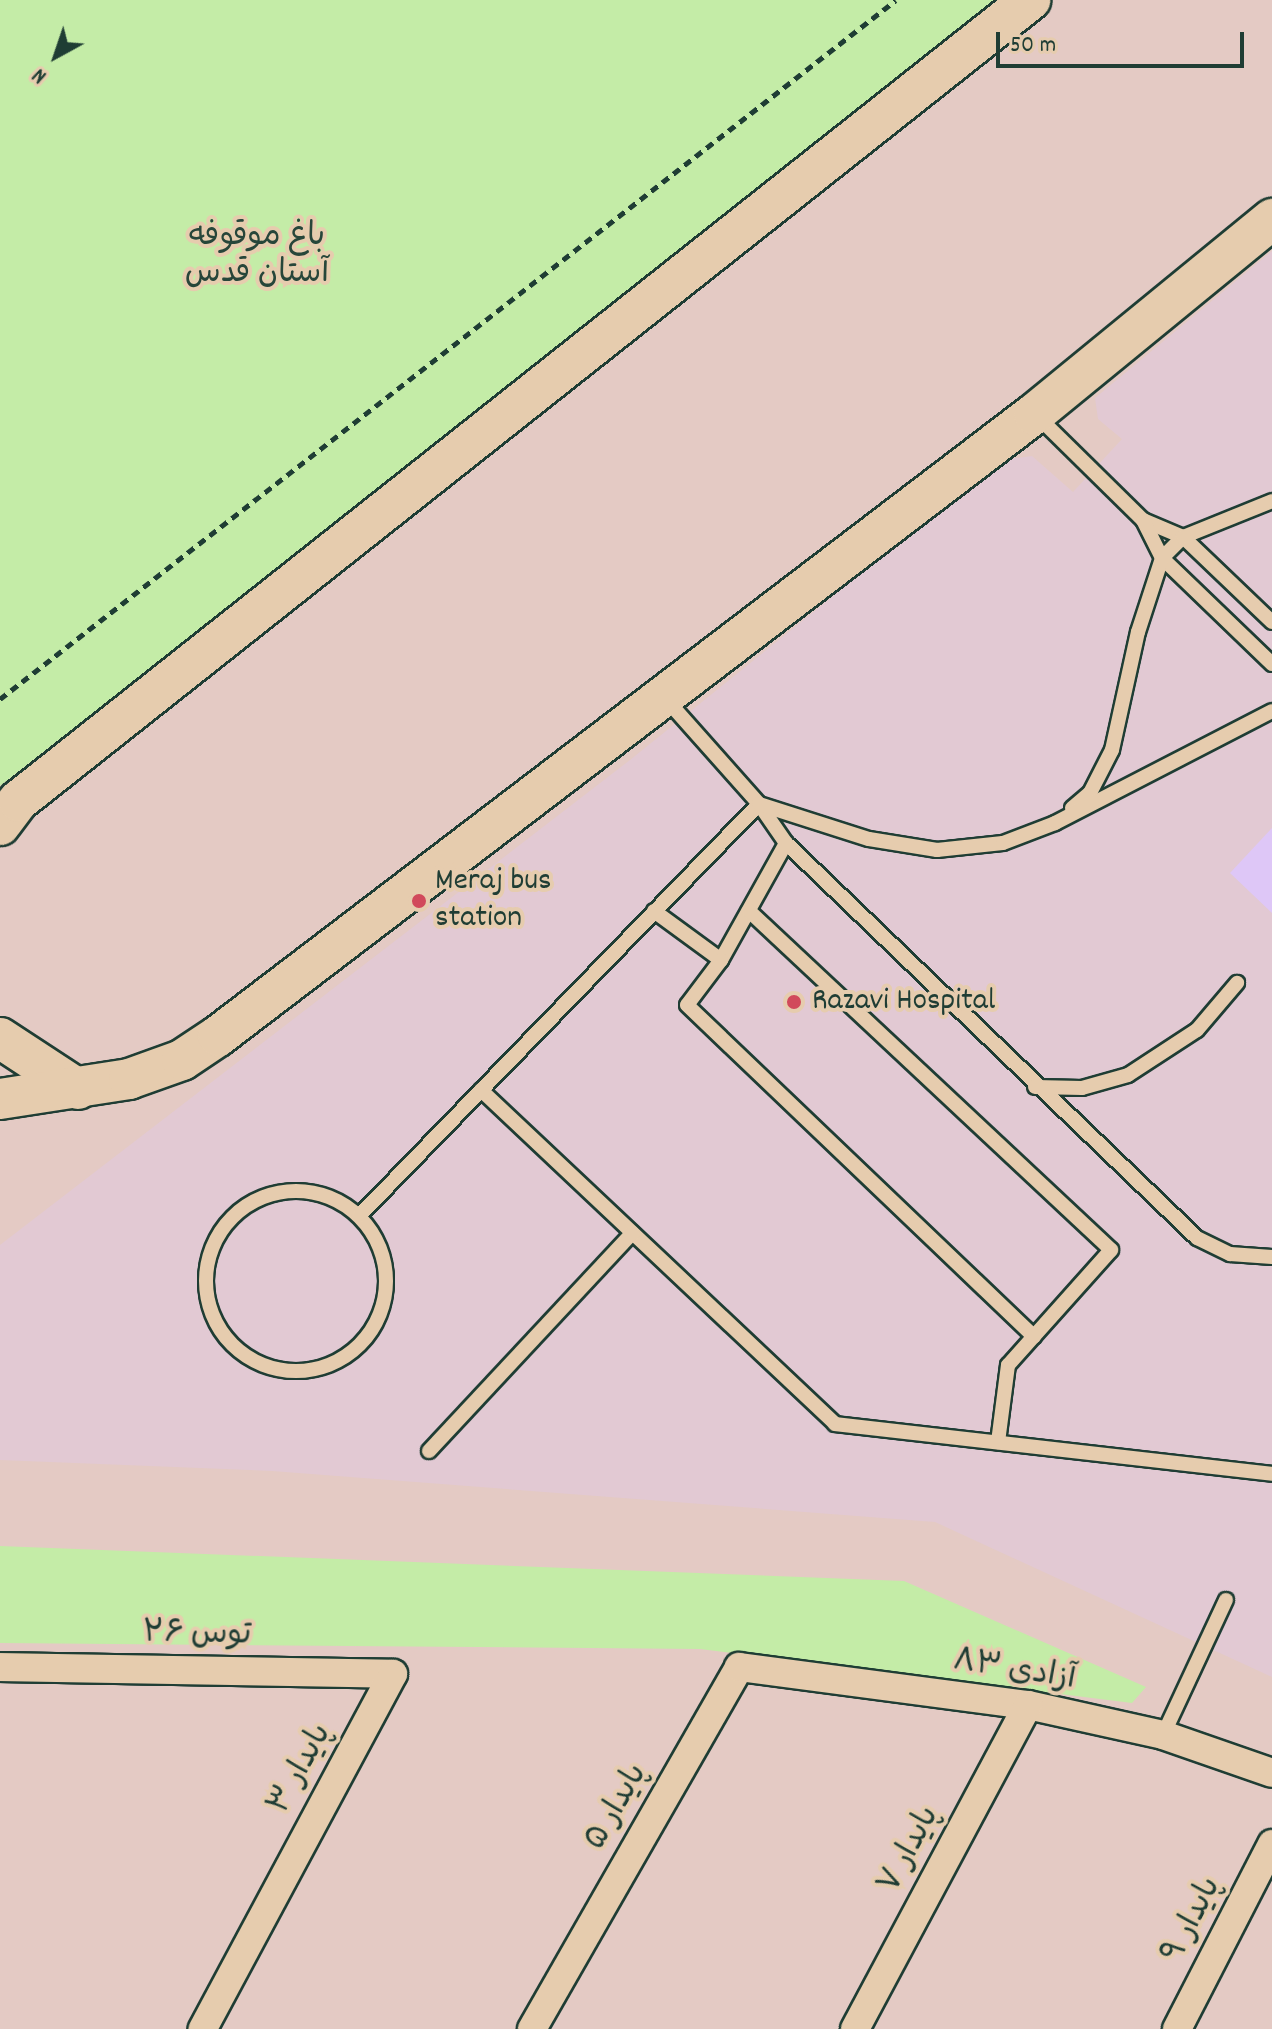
<!DOCTYPE html>
<meta charset="utf-8">
<style>
body{margin:0}
#map{position:relative;width:1272px;height:2029px;overflow:hidden;background:#e4cac4;font-family:Dekko,"Playpen Sans Arabic",sans-serif}
div>[style]{position:absolute}
.built>*{inset:0;background:#e2c9d3}
.green>*{inset:0;background:#c4eca7}
.building>*{inset:0;background:#dec7f7}
.path>*{height:5px;margin-top:-2.5px;transform-origin:0;background:repeating-linear-gradient(90deg,#1f3d34 0 8px,transparent 0 14px)}
.roads{filter:drop-shadow(2px 0 #1f3d34) drop-shadow(-2px 0 #1f3d34) drop-shadow(0 2px #1f3d34) drop-shadow(0 -2px #1f3d34)}
.lane>*{height:14px;margin:-7px;padding:0 7px;transform-origin:7px;border-radius:7px;background:#e6ccae}
.lane>.ring{margin:-7px;padding:0;box-sizing:content-box;background:none;border:14px solid #e6ccae;border-radius:50%}
.street>*{height:28px;margin:-14px;padding:0 14px;transform-origin:14px;border-radius:14px;background:#e6ccae}
.secondary>*{height:40px;margin:-20px;padding:0 20px;transform-origin:20px;border-radius:20px;background:#e6ccae}
.dots>*{width:22px;height:22px;translate:-50% -50%;box-sizing:border-box;border:4px solid #e6ccae;border-radius:50%}
span{translate:-50% -50%;white-space:nowrap;text-align:center;line-height:1.15;-webkit-text-stroke:8px #e6ccae;paint-order:stroke}
.park-label{font-size:32px;color:#27463a}
.poi-label{font-size:32px;color:#1f3d34}
.left{translate:0 -50%;text-align:left}
.street-label{font-size:32px;color:#1f3d34}
.north{position:absolute;left:16px;top:16px;width:80px;height:80px;-webkit-text-stroke:6px #e6ccae;paint-order:stroke;rotate:220deg;font-size:22px;font-weight:700;line-height:32px;text-align:center;color:#1f3d34}
.north::after{content:'';display:block;margin:auto;width:28px;height:36px;background:#1f3d34;clip-path:polygon(50% 0,100% 100%,50% 72%,0 100%)}
.scale{position:absolute;left:996px;top:32px;width:248px;height:36px;box-sizing:border-box;border:4px solid #1f3d34;border-top:0;padding-left:10px;font-size:24px;line-height:28px;white-space:nowrap;color:#1f3d34;-webkit-text-stroke:6px #e6ccae;paint-order:stroke}
</style>
<div id="map">
<div class="built">
<div style="clip-path:polygon(1272px 251px,1272px 1677px,935px 1522px,272px 1471px,0 1460px,0 1245px,630px 760px,1002px 460px,1032px 456px,1073px 492px,1122px 439px,1098px 419px,1095px 398px)"></div>
</div>
<div class="green">
<div style="clip-path:polygon(0 0,1001px 0,0 786px)"></div>
<div style="clip-path:polygon(0 1546px,904px 1581px,1146px 1687px,1132px 1703px,700px 1649px,0 1643px)"></div>
</div>
<div class="building">
<div style="clip-path:polygon(1272px 828px,1272px 913px,1230px 873px)"></div>
</div>
<div class="path">
<div style="left:0;top:699px;width:1136px;rotate:-37.96deg"></div>
</div>
<div class="roads">
<div class="lane">
<div style="left:1035px;top:414px;width:151px;rotate:44.5deg"></div>
<div style="left:1272px;top:622px;width:123px;rotate:-136.3deg"></div>
<div style="left:1183px;top:537px;width:43px;rotate:-157deg"></div>
<div style="left:1143px;top:520px;width:42px;rotate:63.4deg"></div>
<div style="left:1162px;top:558px;width:153px;rotate:43.9deg"></div>
<div style="left:665px;top:698px;width:142px;rotate:48.4deg"></div>
<div style="left:759px;top:804px;width:47px;rotate:55.3deg"></div>
<div style="left:786px;top:843px;width:570px;rotate:43.86deg"></div>
<div style="left:1197px;top:1238px;width:37px;rotate:26deg"></div>
<div style="left:1230px;top:1254px;width:42px;rotate:4.1deg"></div>
<div style="left:1072px;top:808px;width:23px;rotate:-40deg"></div>
<div style="left:1090px;top:793px;width:48px;rotate:-62.9deg"></div>
<div style="left:1112px;top:750px;width:121px;rotate:-77.6deg"></div>
<div style="left:1138px;top:632px;width:78px;rotate:-72deg"></div>
<div style="left:1162px;top:558px;width:30px;rotate:-45deg"></div>
<div style="left:1183px;top:537px;width:96px;rotate:-22deg"></div>
<div style="left:654px;top:911px;width:83px;rotate:36.2deg"></div>
<div style="left:721px;top:960px;width:134px;rotate:-60.9deg"></div>
<div style="left:749px;top:911px;width:496px;rotate:43.1deg"></div>
<div style="left:1111px;top:1250px;width:154px;rotate:131.8deg"></div>
<div style="left:1008px;top:1365px;width:78px;rotate:97.4deg"></div>
<div style="left:721px;top:960px;width:56px;rotate:127.1deg"></div>
<div style="left:687px;top:1005px;width:480px;rotate:43.7deg"></div>
<div style="left:1035px;top:1087px;width:47px;rotate:1.2deg"></div>
<div style="left:1082px;top:1088px;width:48px;rotate:-15.8deg"></div>
<div style="left:1128px;top:1075px;width:82px;rotate:-33.1deg"></div>
<div style="left:1197px;top:1030px;width:62px;rotate:-49.6deg"></div>
<div style="left:481px;top:1090px;width:487px;rotate:43.3deg"></div>
<div style="left:835px;top:1424px;width:440px;rotate:6.5deg"></div>
<div class="ring" style="left:206px;top:1191px;width:166px;height:166px"></div>
<div style="left:359px;top:1216px;width:574px;rotate:-45.85deg"></div>
<div style="left:759px;top:804px;width:115px;rotate:17.7deg"></div>
<div style="left:869px;top:839px;width:69px;rotate:9.2deg"></div>
<div style="left:937px;top:850px;width:66px;rotate:-6.1deg"></div>
<div style="left:1003px;top:843px;width:56px;rotate:-21deg"></div>
<div style="left:1055px;top:823px;width:244px;rotate:-27.3deg"></div>
<div style="left:429px;top:1451px;width:298px;rotate:-47deg"></div>
<div style="left:1163px;top:1735px;width:149px;rotate:-65deg"></div>
</div>
<div class="street">
<div style="left:0;top:1667px;width:393px;rotate:1deg"></div>
<div style="left:393px;top:1674px;width:403px;rotate:118.2deg"></div>
<div style="left:532px;top:2029px;width:417px;rotate:-60.2deg"></div>
<div style="left:739px;top:1667px;width:291px;rotate:7.5deg"></div>
<div style="left:1028px;top:1705px;width:138px;rotate:12.5deg"></div>
<div style="left:1163px;top:1735px;width:115px;rotate:19.2deg"></div>
<div style="left:855px;top:2029px;width:367px;rotate:-61.9deg"></div>
<div style="left:1177px;top:2029px;width:208px;rotate:-62.8deg"></div>
</div>
<div class="secondary">
<div style="left:0;top:825px;width:30px;rotate:-53deg"></div>
<div style="left:18px;top:801px;width:1291px;rotate:-38.36deg"></div>
<div style="left:0;top:1038px;width:93px;rotate:33.2deg"></div>
<div style="left:0;top:1099px;width:131px;rotate:-8.8deg"></div>
<div style="left:129px;top:1079px;width:56px;rotate:-19.7deg"></div>
<div style="left:182px;top:1060px;width:43px;rotate:-33.7deg"></div>
<div style="left:218px;top:1036px;width:1026px;rotate:-37.32deg"></div>
<div style="left:1034px;top:414px;width:308px;rotate:-39.3deg"></div>
</div>
</div>
<div class="dots">
<div style="left:419px;top:901px;background:#d1495b"></div>
<div style="left:794px;top:1002px;background:#d1495b"></div>
</div>
<div class="park-label">
<span style="left:257px;top:257px">باغ موقوفه<br>آستان قدس</span>
</div>
<div class="poi-label">
<span class="left" style="left:435px;top:901px">Meraj bus<br>station</span>
<span class="left" style="left:812px;top:1002px">Razavi Hospital</span>
</div>
<div class="street-label">
<span style="left:197px;top:1636px;rotate:1deg">توس ۲۶</span>
<span style="left:1014px;top:1672px;rotate:9deg">آزادی ۸۳</span>
<span style="left:302px;top:1770px;rotate:-61deg">پایدار ۳</span>
<span style="left:618px;top:1808px;rotate:-60deg">پایدار ۵</span>
<span style="left:911px;top:1851px;rotate:-62deg">پایدار ۷</span>
<span style="left:1194px;top:1921px;rotate:-63deg">پایدار ۹</span>
</div>
<div class="north">N</div>
<div class="scale">50 m</div>
</div>
